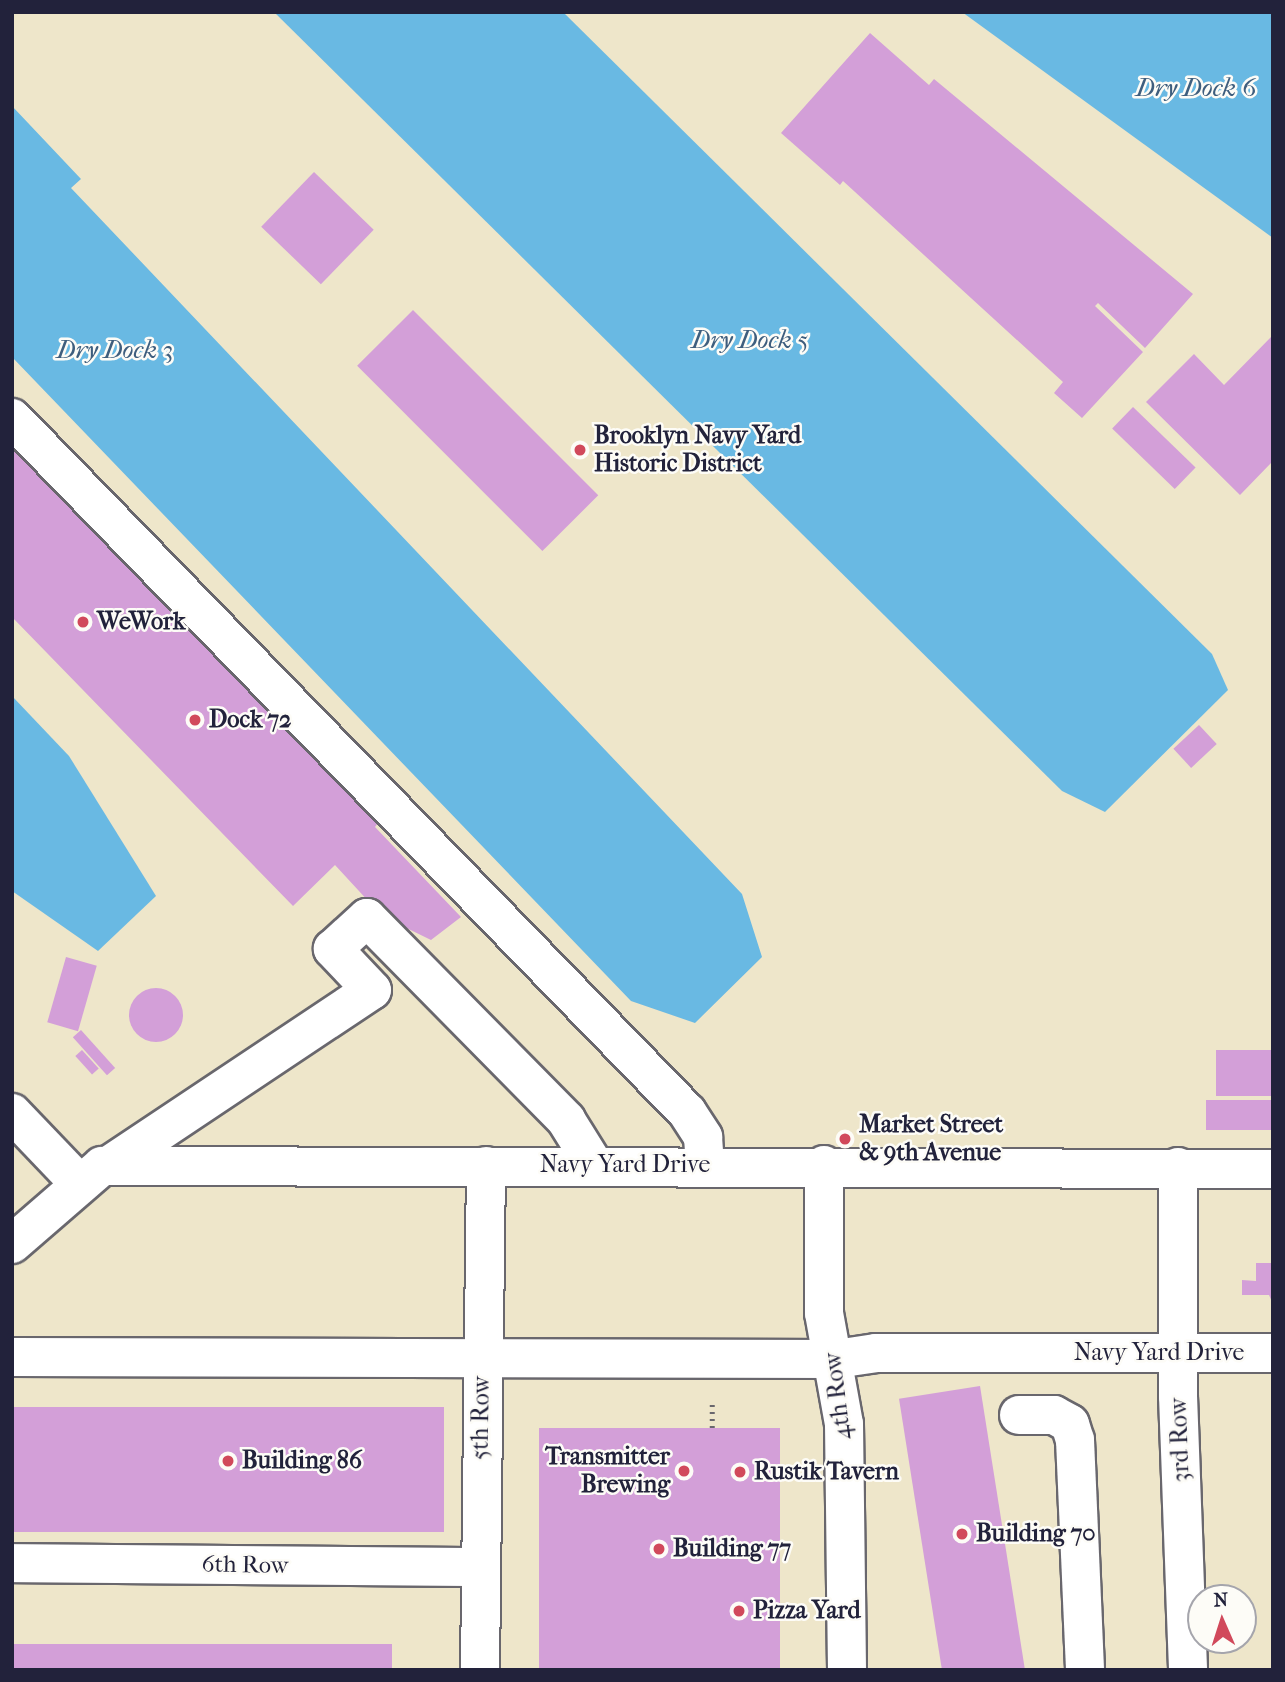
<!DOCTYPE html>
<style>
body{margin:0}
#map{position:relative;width:1285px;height:1682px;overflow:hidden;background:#eee6ca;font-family:"IM FELL French Canon",serif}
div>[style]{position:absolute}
.water>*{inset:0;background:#69b9e3}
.building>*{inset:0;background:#d39fd8;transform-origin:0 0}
.round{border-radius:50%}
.path>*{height:4.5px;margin-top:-2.25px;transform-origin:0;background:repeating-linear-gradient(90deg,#69676d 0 2px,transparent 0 7px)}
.roads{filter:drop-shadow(2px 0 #69676d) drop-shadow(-2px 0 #69676d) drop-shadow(0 2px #69676d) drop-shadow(0 -2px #69676d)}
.minor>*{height:38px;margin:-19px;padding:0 19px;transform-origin:19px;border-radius:19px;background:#fff}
.dots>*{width:19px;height:19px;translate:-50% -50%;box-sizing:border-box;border:4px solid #fdfcf7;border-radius:50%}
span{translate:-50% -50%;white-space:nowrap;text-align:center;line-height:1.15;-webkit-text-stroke:5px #fdfcf7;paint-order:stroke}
.poi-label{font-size:24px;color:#22223b;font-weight:700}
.left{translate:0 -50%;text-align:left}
.right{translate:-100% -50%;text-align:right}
.street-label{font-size:24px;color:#22223b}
.water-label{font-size:26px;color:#3e5e7e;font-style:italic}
.frame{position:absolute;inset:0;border:14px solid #22223b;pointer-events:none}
.north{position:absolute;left:1187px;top:1584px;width:70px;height:70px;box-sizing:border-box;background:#fdfcf7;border:2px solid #a5a5ac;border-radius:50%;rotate:357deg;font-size:19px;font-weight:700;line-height:28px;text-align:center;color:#22223b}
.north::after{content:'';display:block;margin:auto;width:24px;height:32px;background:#d1495b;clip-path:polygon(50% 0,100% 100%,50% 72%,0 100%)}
</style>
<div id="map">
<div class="water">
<div style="clip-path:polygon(274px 12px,563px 12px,1212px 654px,1228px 690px,1105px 812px,1062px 791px)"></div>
<div style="clip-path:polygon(962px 12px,1273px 12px,1273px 238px)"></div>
<div style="clip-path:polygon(12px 106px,81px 179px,71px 188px,742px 894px,762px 957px,695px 1023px,631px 1001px,12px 357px)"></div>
<div style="clip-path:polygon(12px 696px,69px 756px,156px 896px,98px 951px,12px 891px)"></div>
</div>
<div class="building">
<div style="clip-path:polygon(870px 33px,929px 85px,934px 79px,1193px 294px,1145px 348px,1098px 303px,1095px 306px,1143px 352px,1082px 418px,1054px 393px,1063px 382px,843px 181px,840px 185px,781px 133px)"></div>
<div style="left:314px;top:172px;width:83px;height:76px;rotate:44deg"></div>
<div style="left:413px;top:310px;width:262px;height:79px;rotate:45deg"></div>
<div style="clip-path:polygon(1271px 337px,1273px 461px,1240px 495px,1146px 402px,1194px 354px,1224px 385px)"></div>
<div style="left:1133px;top:407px;width:87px;height:30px;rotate:44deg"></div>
<div style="clip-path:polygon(12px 446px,378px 823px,375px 827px,461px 917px,431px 940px,382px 916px,335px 865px,293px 906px,12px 617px)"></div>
<div style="left:1199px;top:725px;width:26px;height:35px;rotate:47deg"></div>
<div style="left:66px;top:957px;width:32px;height:68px;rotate:16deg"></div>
<div class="round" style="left:129px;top:988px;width:54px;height:54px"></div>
<div style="left:81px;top:1030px;width:51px;height:11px;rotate:48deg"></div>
<div style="left:82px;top:1050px;width:25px;height:9px;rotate:48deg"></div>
<div style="left:1273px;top:1050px;width:46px;height:57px;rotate:90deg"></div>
<div style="left:1206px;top:1100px;width:67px;height:30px"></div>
<div style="clip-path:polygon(1256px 1263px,1273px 1263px,1273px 1304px,1269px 1295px,1242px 1295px,1242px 1280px,1256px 1281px)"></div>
<div style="left:980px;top:1386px;width:288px;height:82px;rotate:81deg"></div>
<div style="left:12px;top:1407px;width:432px;height:125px"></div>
<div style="left:539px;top:1428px;width:241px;height:242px"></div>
<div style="left:12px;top:1644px;width:380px;height:26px"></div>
</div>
<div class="path">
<div style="left:712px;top:1428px;width:27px;rotate:-90deg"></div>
</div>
<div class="roads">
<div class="minor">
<div style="left:12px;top:418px;width:968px;rotate:45.8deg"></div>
<div style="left:687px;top:1112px;width:30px;rotate:57deg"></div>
<div style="left:703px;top:1137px;width:28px;rotate:86deg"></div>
<div style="left:12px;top:1113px;width:97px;rotate:46.3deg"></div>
<div style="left:824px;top:1165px;width:148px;rotate:90deg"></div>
<div style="left:824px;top:1313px;width:113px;rotate:79.8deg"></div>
<div style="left:844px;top:1424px;width:246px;rotate:89.3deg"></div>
<div style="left:108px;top:1166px;width:317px;rotate:-33.7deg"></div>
<div style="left:372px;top:990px;width:57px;rotate:-133.6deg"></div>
<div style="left:333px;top:949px;width:46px;rotate:-42.4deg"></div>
<div style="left:367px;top:918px;width:284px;rotate:45.4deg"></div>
<div style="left:566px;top:1120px;width:53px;rotate:58.1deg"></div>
<div style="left:1178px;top:1167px;width:229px;rotate:90deg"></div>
<div style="left:1178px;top:1396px;width:274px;rotate:87.9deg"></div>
<div style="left:12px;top:1244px;width:119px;rotate:-40.9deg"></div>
<div style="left:102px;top:1166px;width:1171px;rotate:0.15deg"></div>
<div style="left:12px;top:1357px;width:824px;rotate:0.14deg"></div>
<div style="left:836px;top:1359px;width:40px;rotate:-8.5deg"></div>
<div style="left:876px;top:1353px;width:397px"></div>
<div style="left:1019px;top:1415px;width:35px"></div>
<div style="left:1054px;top:1415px;width:18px;rotate:29deg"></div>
<div style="left:1070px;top:1424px;width:17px;rotate:73deg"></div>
<div style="left:1075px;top:1440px;width:230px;rotate:87.5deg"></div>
<div style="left:12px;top:1563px;width:466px;rotate:0.5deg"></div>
<div style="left:480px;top:1670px;width:504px;rotate:-89.32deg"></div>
</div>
</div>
<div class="dots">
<div style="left:580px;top:450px;background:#d1495b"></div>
<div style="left:83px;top:622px;background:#d1495b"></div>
<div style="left:195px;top:720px;background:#d1495b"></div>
<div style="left:845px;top:1139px;background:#d1495b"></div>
<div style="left:228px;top:1461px;background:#d1495b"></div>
<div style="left:684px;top:1471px;background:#d1495b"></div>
<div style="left:740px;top:1472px;background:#d1495b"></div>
<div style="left:962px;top:1534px;background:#d1495b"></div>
<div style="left:659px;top:1549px;background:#d1495b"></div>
<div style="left:739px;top:1611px;background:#d1495b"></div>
</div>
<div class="poi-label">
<span class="left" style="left:594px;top:450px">Brooklyn Navy Yard<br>Historic District</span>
<span class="left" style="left:97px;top:622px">WeWork</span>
<span class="left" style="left:209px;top:720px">Dock 72</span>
<span class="left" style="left:859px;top:1139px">Market Street<br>&amp; 9th Avenue</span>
<span class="right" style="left:670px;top:1471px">Transmitter<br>Brewing</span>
<span class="left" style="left:242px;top:1461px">Building 86</span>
<span class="left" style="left:754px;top:1472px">Rustik Tavern</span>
<span class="left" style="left:976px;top:1534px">Building 70</span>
<span class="left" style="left:673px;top:1549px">Building 77</span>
<span class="left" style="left:753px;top:1611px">Pizza Yard</span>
</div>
<div class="street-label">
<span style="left:625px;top:1165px">Navy Yard Drive</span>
<span style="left:1159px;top:1353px">Navy Yard Drive</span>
<span style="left:838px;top:1396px;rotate:-97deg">4th Row</span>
<span style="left:481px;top:1418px;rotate:-89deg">5th Row</span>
<span style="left:1180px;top:1440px;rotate:-92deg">3rd Row</span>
<span style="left:245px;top:1565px;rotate:1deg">6th Row</span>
</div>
<div class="water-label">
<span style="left:1196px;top:88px">Dry Dock 6</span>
<span style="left:750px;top:340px">Dry Dock 5</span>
<span style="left:115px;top:350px">Dry Dock 3</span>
</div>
<div class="frame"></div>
<div class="north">N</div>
</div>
